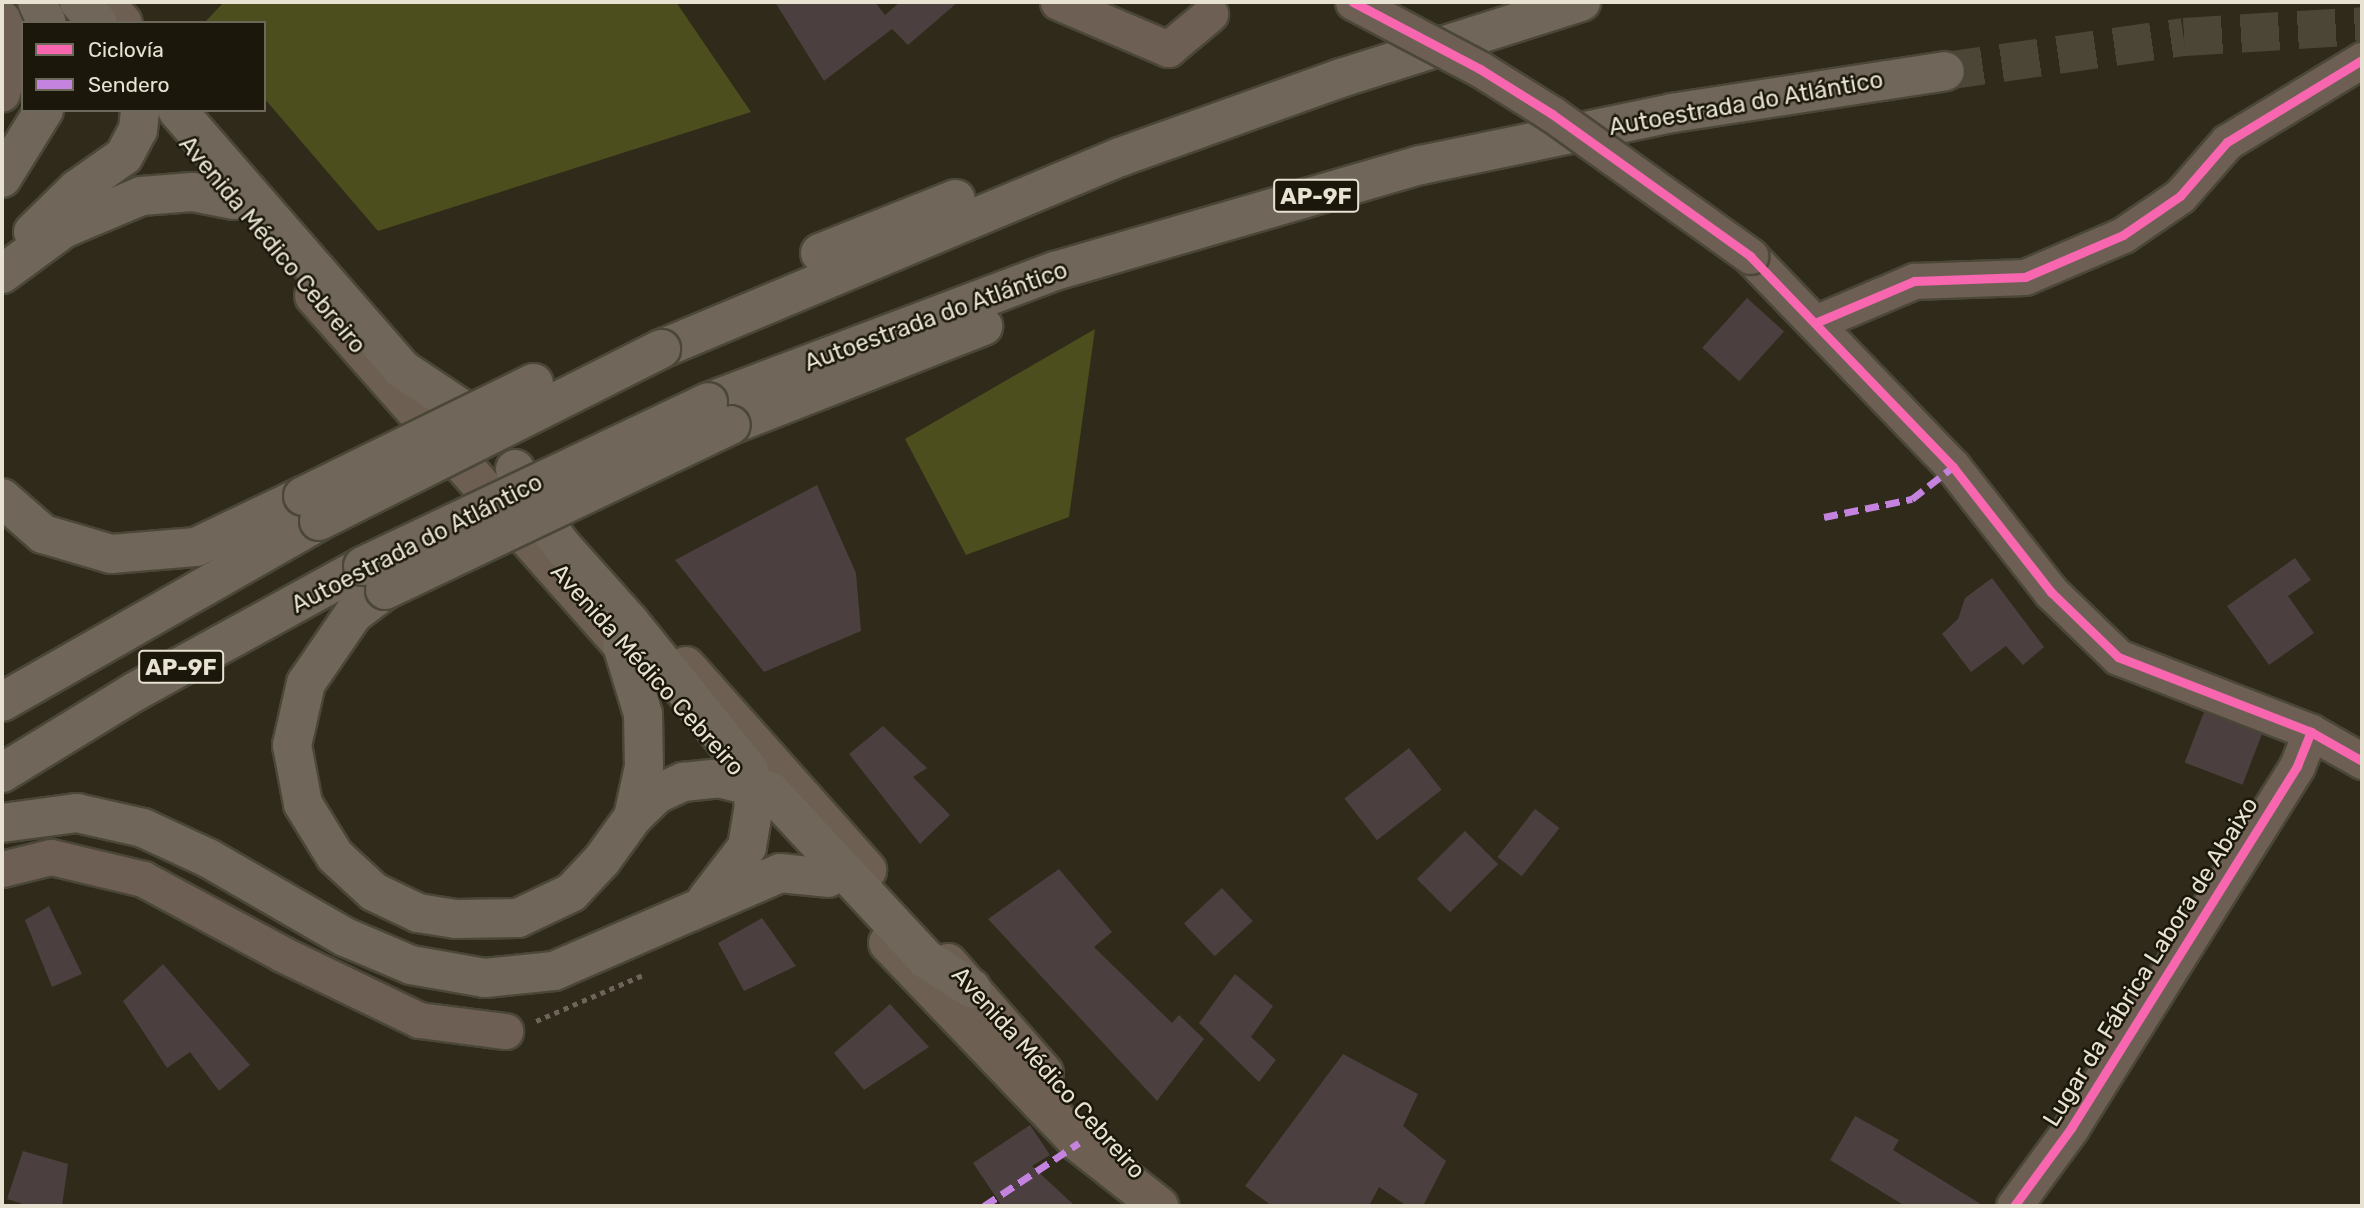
<!DOCTYPE html>
<meta charset="utf-8">
<style>
body{margin:0}
#map{position:relative;width:2364px;height:1208px;overflow:hidden;background:#2f2a19;font-family:Rubik,sans-serif}
div>[style]{position:absolute}
.green>*{inset:0;background:#4c4e1e}
.building>*{inset:0;background:#4c3f3f;transform-origin:0 0}
.highway-tunnel>*{height:38px;margin-top:-19px;transform-origin:0;background:repeating-linear-gradient(90deg,#4b4635 0 38px,transparent 0 57px)}
.path>*{height:4.5px;margin-top:-2.25px;transform-origin:0;background:repeating-linear-gradient(90deg,#6e645a 0 5px,transparent 0 10px)}
.roads{filter:drop-shadow(2px 0 #4b4738) drop-shadow(-2px 0 #4b4738) drop-shadow(0 2px #4b4738) drop-shadow(0 -2px #4b4738)}
.minor>*{height:35px;margin:-17.5px;padding:0 17.5px;transform-origin:17.5px;border-radius:17.5px;background:#6e5f55}
.major>*{height:38px;margin:-19px;padding:0 19px;transform-origin:19px;border-radius:19px;background:#6d5f52}
.highway>*{height:38px;margin:-19px;padding:0 19px;transform-origin:19px;border-radius:19px;background:#70665a}
.bridges{filter:drop-shadow(2px 0 #4b4738) drop-shadow(-2px 0 #4b4738) drop-shadow(0 2px #4b4738) drop-shadow(0 -2px #4b4738)}
.minor-bridge>*{height:35px;margin:-17.5px;padding:0 17.5px;transform-origin:17.5px;border-radius:17.5px;background:#6e5f55}
.highway-bridge>*{height:38px;margin:-19px;padding:0 19px;transform-origin:19px;border-radius:19px;background:#70665a}
.quiet>*{height:7px;margin-top:-3.5px;transform-origin:0;background:repeating-linear-gradient(90deg,#c483df 0 14px,transparent 0 21px)}
.cycleway>*{height:9px;margin:-4.5px;padding:0 4.5px;transform-origin:4.5px;border-radius:4.5px;background:#f766af}
span{translate:-50% -50%;white-space:nowrap;text-align:center;line-height:1.15;-webkit-text-stroke:5px #1b170b;paint-order:stroke}
.shield-label span{padding:2px 5px;background:#1b170b;border:2px solid;border-radius:5px;-webkit-text-stroke-width:0}
.shield-label{font-size:23px;color:#e7e2d1;font-weight:700}
.street-label{font-size:24px;color:#e7e2d1}
.frame{position:absolute;inset:0;border:4px solid #e7e2d1;pointer-events:none}
.legend{position:absolute;left:21px;top:21px;width:245px;height:91px;box-sizing:border-box;background:#1b170b;border:2px solid #6d685a;margin:0;padding:9px 12px;list-style:none;font-size:21px;color:#e7e2d1}
.legend li{display:flex;align-items:center;gap:14px;height:35px}
.legend b{width:35px;border:2px solid #6d685a}
</style>
<div id="map">
<div class="green">
<div style="clip-path:polygon(224px 2px,676px 2px,751px 112px,378px 231px,264px 98px,264px 23px,204px 23px)"></div>
<div style="clip-path:polygon(1095px 329px,1069px 517px,966px 555px,905px 439px)"></div>
</div>
<div class="building">
<div style="clip-path:polygon(775px 2px,875px 2px,885px 15px,900px 2px,958px 2px,908px 45px,892px 29px,824px 81px)"></div>
<div style="left:1747px;top:298px;width:50px;height:67px;rotate:42deg"></div>
<div style="clip-path:polygon(817px 485px,856px 573px,861px 631px,764px 672px,675px 560px)"></div>
<div style="clip-path:polygon(2295px 558px,2311px 580px,2288px 596px,2314px 633px,2269px 665px,2227px 606px)"></div>
<div style="clip-path:polygon(1992px 578px,2044px 647px,2023px 665px,2006px 646px,1971px 672px,1942px 634px,1958px 619px,1965px 598px)"></div>
<div style="left:2204px;top:712px;width:62px;height:54px;rotate:21deg"></div>
<div style="clip-path:polygon(883px 726px,927px 768px,913px 777px,950px 815px,920px 844px,849px 754px)"></div>
<div style="left:1409px;top:748px;width:53px;height:82px;rotate:52deg"></div>
<div style="left:1535px;top:809px;width:31px;height:61px;rotate:38deg"></div>
<div style="left:1465px;top:831px;width:47px;height:68px;rotate:45deg"></div>
<div style="clip-path:polygon(1059px 869px,1112px 932px,1094px 947px,1172px 1023px,1179px 1015px,1204px 1039px,1157px 1101px,988px 919px)"></div>
<div style="left:1222px;top:888px;width:45px;height:52px;rotate:47deg"></div>
<div style="clip-path:polygon(49px 906px,82px 974px,52px 987px,25px 920px)"></div>
<div style="clip-path:polygon(762px 918px,796px 966px,744px 991px,718px 943px)"></div>
<div style="clip-path:polygon(163px 964px,250px 1065px,219px 1091px,190px 1052px,167px 1068px,123px 1001px)"></div>
<div style="clip-path:polygon(1235px 974px,1273px 1006px,1251px 1037px,1276px 1060px,1259px 1082px,1199px 1023px)"></div>
<div style="clip-path:polygon(890px 1004px,929px 1047px,864px 1090px,834px 1053px)"></div>
<div style="clip-path:polygon(1343px 1054px,1418px 1094px,1403px 1126px,1446px 1161px,1423px 1206px,1407px 1206px,1379px 1187px,1369px 1206px,1272px 1206px,1245px 1186px)"></div>
<div style="clip-path:polygon(1855px 1116px,1899px 1140px,1893px 1150px,1984px 1206px,1905px 1206px,1830px 1160px)"></div>
<div style="clip-path:polygon(1030px 1125px,1050px 1155px,1032px 1166px,1075px 1206px,1002px 1206px,973px 1163px)"></div>
<div style="clip-path:polygon(23px 1151px,68px 1164px,62px 1206px,29px 1206px,7px 1199px)"></div>
</div>
<div class="highway-tunnel">
<div style="left:1945px;top:71px;width:241px;rotate:-8.1deg"></div>
<div style="left:2184px;top:37px;width:178px;rotate:-3.5deg"></div>
</div>
<div class="path">
<div style="left:536px;top:1021px;width:116px;rotate:-23.3deg"></div>
</div>
<div class="roads">
<div class="minor">
<div style="left:1058px;top:2px;width:120px;rotate:23.1deg"></div>
<div style="left:1168px;top:49px;width:55px;rotate:-39.8deg"></div>
<div style="left:2px;top:18px;width:31px;rotate:68deg"></div>
<div style="left:14px;top:47px;width:48px;rotate:104.6deg"></div>
<div style="left:1750px;top:256px;width:293px;rotate:46.1deg"></div>
<div style="left:1953px;top:467px;width:159px;rotate:51.9deg"></div>
<div style="left:2051px;top:592px;width:93px;rotate:44.1deg"></div>
<div style="left:2118px;top:657px;width:207px;rotate:21.2deg"></div>
<div style="left:2311px;top:732px;width:59px;rotate:29.6deg"></div>
<div style="left:1815px;top:323px;width:108px;rotate:-23deg"></div>
<div style="left:1914px;top:281px;width:111px;rotate:-2.1deg"></div>
<div style="left:2025px;top:277px;width:107px;rotate:-23.2deg"></div>
<div style="left:2123px;top:235px;width:69px;rotate:-34.4deg"></div>
<div style="left:2180px;top:196px;width:72px;rotate:-49deg"></div>
<div style="left:2227px;top:142px;width:158px;rotate:-31.3deg"></div>
<div style="left:2px;top:869px;width:50px;rotate:-13.8deg"></div>
<div style="left:51px;top:857px;width:95px;rotate:13.4deg"></div>
<div style="left:143px;top:879px;width:158px;rotate:28.3deg"></div>
<div style="left:282px;top:954px;width:152px;rotate:25.7deg"></div>
<div style="left:419px;top:1020px;width:87px;rotate:7.3deg"></div>
<div style="left:2014px;top:1206px;width:97px;rotate:-53.8deg"></div>
<div style="left:2071px;top:1128px;width:427px;rotate:-58deg"></div>
<div style="left:2297px;top:766px;width:37px;rotate:-68deg"></div>
</div>
<div class="major">
<div style="left:104px;top:2px;width:28px;rotate:48deg"></div>
<div style="left:314px;top:296px;width:500px;rotate:48.57deg"></div>
<div style="left:686px;top:666px;width:273px;rotate:48.4deg"></div>
<div style="left:888px;top:943px;width:277px;rotate:46.3deg"></div>
<div style="left:1079px;top:1143px;width:102px;rotate:38.2deg"></div>
<div style="left:948px;top:963px;width:146px;rotate:48.9deg"></div>
</div>
<div class="highway">
<div style="left:37px;top:2px;width:23px;rotate:65deg"></div>
<div style="left:79px;top:2px;width:28px;rotate:48deg"></div>
<div style="left:177px;top:110px;width:343px;rotate:49deg"></div>
<div style="left:402px;top:369px;width:69px;rotate:33.7deg"></div>
<div style="left:2px;top:178px;width:80px;rotate:-58.3deg"></div>
<div style="left:33px;top:232px;width:62px;rotate:-44.3deg"></div>
<div style="left:77px;top:189px;width:57px;rotate:-35.1deg"></div>
<div style="left:124px;top:156px;width:30px;rotate:-62deg"></div>
<div style="left:138px;top:130px;width:20px;rotate:-84deg"></div>
<div style="left:820px;top:253px;width:146px;rotate:-21.7deg"></div>
<div style="left:2px;top:274px;width:76px;rotate:-36.4deg"></div>
<div style="left:63px;top:229px;width:85px;rotate:-22.9deg"></div>
<div style="left:141px;top:196px;width:52px;rotate:-4.4deg"></div>
<div style="left:193px;top:192px;width:42px;rotate:11deg"></div>
<div style="left:661px;top:349px;width:498px;rotate:-22.7deg"></div>
<div style="left:1120px;top:157px;width:235px;rotate:-19.7deg"></div>
<div style="left:1341px;top:78px;width:252px;rotate:-17.6deg"></div>
<div style="left:708px;top:402px;width:371px;rotate:-20.7deg"></div>
<div style="left:1055px;top:271px;width:381px;rotate:-16.2deg"></div>
<div style="left:1421px;top:165px;width:256px;rotate:-11.7deg"></div>
<div style="left:1672px;top:113px;width:276px;rotate:-8.7deg"></div>
<div style="left:731px;top:425px;width:271px;rotate:-21.4deg"></div>
<div style="left:515px;top:469px;width:41px;rotate:65.3deg"></div>
<div style="left:532px;top:506px;width:50px;rotate:53.1deg"></div>
<div style="left:562px;top:546px;width:101px;rotate:48.2deg"></div>
<div style="left:629px;top:621px;width:191px;rotate:51.2deg"></div>
<div style="left:749px;top:770px;width:35px;rotate:82deg"></div>
<div style="left:754px;top:805px;width:43px;rotate:99.5deg"></div>
<div style="left:747px;top:847px;width:66px;rotate:127.6deg"></div>
<div style="left:2px;top:498px;width:55px;rotate:41.3deg"></div>
<div style="left:43px;top:534px;width:71px;rotate:16.4deg"></div>
<div style="left:111px;top:554px;width:85px;rotate:-4.7deg"></div>
<div style="left:196px;top:547px;width:119px;rotate:-25.5deg"></div>
<div style="left:385px;top:590px;width:39px;rotate:143deg"></div>
<div style="left:354px;top:613px;width:85px;rotate:124.4deg"></div>
<div style="left:306px;top:683px;width:64px;rotate:102.7deg"></div>
<div style="left:292px;top:745px;width:60px;rotate:79.4deg"></div>
<div style="left:303px;top:804px;width:61px;rotate:58.4deg"></div>
<div style="left:335px;top:856px;width:53px;rotate:42.7deg"></div>
<div style="left:374px;top:892px;width:49px;rotate:25.5deg"></div>
<div style="left:418px;top:913px;width:38px;rotate:9deg"></div>
<div style="left:456px;top:919px;width:62px;rotate:-0.9deg"></div>
<div style="left:518px;top:918px;width:59px;rotate:-25.3deg"></div>
<div style="left:571px;top:893px;width:45px;rotate:-46.8deg"></div>
<div style="left:602px;top:860px;width:53px;rotate:-54.2deg"></div>
<div style="left:633px;top:817px;width:51px;rotate:-77.6deg"></div>
<div style="left:644px;top:767px;width:53px;rotate:-91.1deg"></div>
<div style="left:643px;top:714px;width:72px;rotate:-106.9deg"></div>
<div style="left:2px;top:702px;width:365px;rotate:-29.7deg"></div>
<div style="left:2px;top:773px;width:157px;rotate:-31.5deg"></div>
<div style="left:136px;top:691px;width:259px;rotate:-28.8deg"></div>
<div style="left:633px;top:817px;width:33px;rotate:-44deg"></div>
<div style="left:657px;top:794px;width:29px;rotate:-25deg"></div>
<div style="left:683px;top:782px;width:36px;rotate:-6deg"></div>
<div style="left:719px;top:778px;width:53px;rotate:14.3deg"></div>
<div style="left:770px;top:791px;width:229px;rotate:47.1deg"></div>
<div style="left:926px;top:959px;width:54px;rotate:32.8deg"></div>
<div style="left:2px;top:823px;width:76px;rotate:-7.6deg"></div>
<div style="left:77px;top:813px;width:68px;rotate:12.8deg"></div>
<div style="left:143px;top:828px;width:72px;rotate:24.8deg"></div>
<div style="left:208px;top:858px;width:158px;rotate:30deg"></div>
<div style="left:345px;top:937px;width:72px;rotate:23deg"></div>
<div style="left:411px;top:965px;width:75px;rotate:10deg"></div>
<div style="left:485px;top:978px;width:69px;rotate:-5.8deg"></div>
<div style="left:554px;top:971px;width:246px;rotate:-23.4deg"></div>
<div style="left:780px;top:873px;width:48px;rotate:5.9deg"></div>
</div>
</div>
<div class="bridges">
<div class="minor-bridge">
<div style="left:1353px;top:2px;width:144px;rotate:27.8deg"></div>
<div style="left:1480px;top:69px;width:85px;rotate:32deg"></div>
<div style="left:1552px;top:114px;width:244px;rotate:35.6deg"></div>
</div>
<div class="highway-bridge">
<div style="left:303px;top:496px;width:257px;rotate:-26.1deg"></div>
<div style="left:319px;top:521px;width:383px;rotate:-26.7deg"></div>
<div style="left:363px;top:566px;width:382px;rotate:-25.4deg"></div>
<div style="left:385px;top:590px;width:383px;rotate:-25.5deg"></div>
</div>
</div>
<div class="quiet">
<div style="left:1824px;top:517px;width:90px;rotate:-11.6deg"></div>
<div style="left:1912px;top:499px;width:52px;rotate:-38deg"></div>
<div style="left:984px;top:1206px;width:114px;rotate:-33.6deg"></div>
</div>
<div class="cycleway">
<div style="left:1353px;top:2px;width:144px;rotate:27.8deg"></div>
<div style="left:1480px;top:69px;width:85px;rotate:32deg"></div>
<div style="left:1552px;top:114px;width:244px;rotate:35.6deg"></div>
<div style="left:1750px;top:256px;width:293px;rotate:46.1deg"></div>
<div style="left:1953px;top:467px;width:159px;rotate:51.9deg"></div>
<div style="left:2051px;top:592px;width:93px;rotate:44.1deg"></div>
<div style="left:2118px;top:657px;width:207px;rotate:21.2deg"></div>
<div style="left:2311px;top:732px;width:59px;rotate:29.6deg"></div>
<div style="left:1815px;top:323px;width:108px;rotate:-23deg"></div>
<div style="left:1914px;top:281px;width:111px;rotate:-2.1deg"></div>
<div style="left:2025px;top:277px;width:107px;rotate:-23.2deg"></div>
<div style="left:2123px;top:235px;width:69px;rotate:-34.4deg"></div>
<div style="left:2180px;top:196px;width:72px;rotate:-49deg"></div>
<div style="left:2227px;top:142px;width:158px;rotate:-31.3deg"></div>
<div style="left:2014px;top:1206px;width:97px;rotate:-53.8deg"></div>
<div style="left:2071px;top:1128px;width:427px;rotate:-58deg"></div>
<div style="left:2297px;top:766px;width:37px;rotate:-68deg"></div>
</div>
<div class="shield-label">
<span style="left:1316px;top:196px">AP-9F</span>
<span style="left:181px;top:667px">AP-9F</span>
</div>
<div class="street-label">
<span style="left:1746px;top:104px;rotate:-10deg">Autoestrada do Atlántico</span>
<span style="left:272px;top:245px;rotate:50deg">Avenida Médico Cebreiro</span>
<span style="left:936px;top:317px;rotate:-20deg">Autoestrada do Atlántico</span>
<span style="left:417px;top:544px;rotate:-27deg">Autoestrada do Atlántico</span>
<span style="left:647px;top:670px;rotate:48deg">Avenida Médico Cebreiro</span>
<span style="left:2151px;top:962px;rotate:-58deg">Lugar da Fábrica Labora de Abaixo</span>
<span style="left:1048px;top:1073px;rotate:48deg">Avenida Médico Cebreiro</span>
</div>
<div class="frame"></div>
<ul class="legend">
<li><b style="height:9px;background:#f766af"></b>Ciclovía</li>
<li><b style="height:9px;background:#c483df"></b>Sendero</li>
</ul>
</div>
